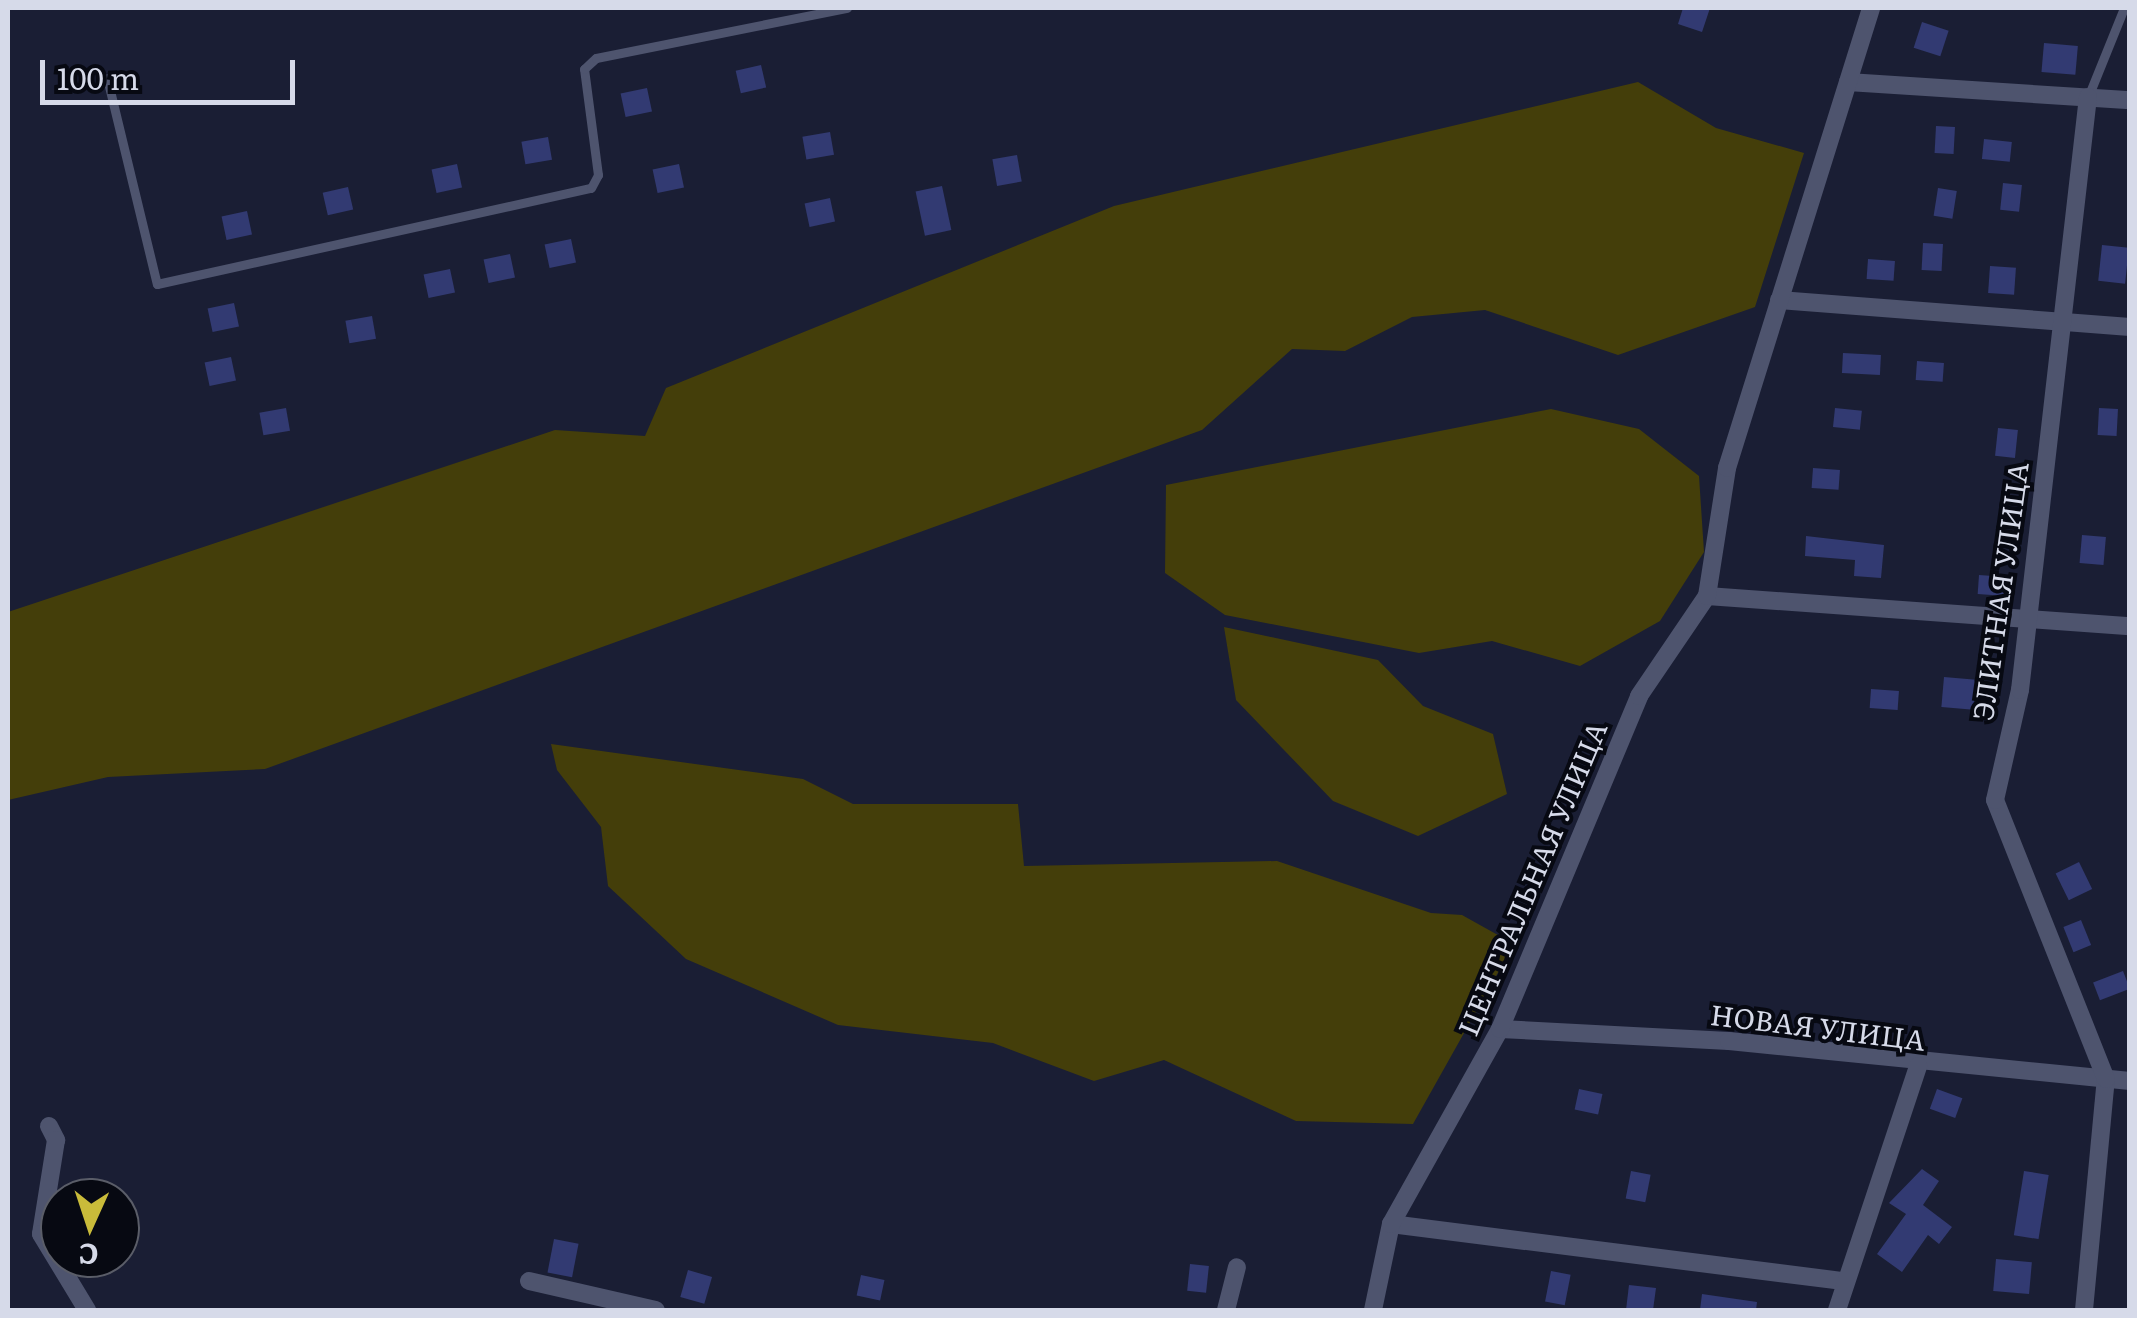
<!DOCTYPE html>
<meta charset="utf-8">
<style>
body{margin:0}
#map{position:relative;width:2137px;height:1318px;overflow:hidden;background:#1a1e34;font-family:Literata,serif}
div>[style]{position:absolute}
.green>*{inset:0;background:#443e0a}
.building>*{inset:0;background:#323a72;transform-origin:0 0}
.lane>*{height:9px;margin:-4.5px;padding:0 4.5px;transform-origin:4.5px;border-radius:4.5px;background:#4e546e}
.street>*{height:18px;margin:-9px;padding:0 9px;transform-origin:9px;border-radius:9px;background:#4e546e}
span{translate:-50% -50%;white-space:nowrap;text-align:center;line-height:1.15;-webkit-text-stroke:8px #070912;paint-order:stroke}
.street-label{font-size:28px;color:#d6dae9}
.frame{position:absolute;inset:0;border:10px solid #d6dae9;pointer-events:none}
.north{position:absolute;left:40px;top:1178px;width:100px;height:100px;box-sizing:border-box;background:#070912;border:2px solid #5a5d68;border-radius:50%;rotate:183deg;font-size:28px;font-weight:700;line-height:40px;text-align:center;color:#d6dae9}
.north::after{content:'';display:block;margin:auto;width:35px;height:45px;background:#c9bb3a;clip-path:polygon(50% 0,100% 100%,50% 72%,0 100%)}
.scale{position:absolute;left:40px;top:60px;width:255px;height:45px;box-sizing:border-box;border:5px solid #d6dae9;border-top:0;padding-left:12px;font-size:30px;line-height:35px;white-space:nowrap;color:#d6dae9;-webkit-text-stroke:8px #070912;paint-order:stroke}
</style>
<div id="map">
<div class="green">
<div style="clip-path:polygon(1638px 82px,1716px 128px,1804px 153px,1755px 307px,1618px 355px,1485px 310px,1412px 317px,1345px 351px,1292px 349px,1202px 430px,265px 769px,108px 777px,8px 800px,8px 612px,555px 430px,645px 436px,666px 388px,1114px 206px)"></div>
<div style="clip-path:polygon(1551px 409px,1639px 429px,1699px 476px,1704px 552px,1660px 621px,1580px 666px,1492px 641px,1419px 653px,1225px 615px,1165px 573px,1166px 485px)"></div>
<div style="clip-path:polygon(1224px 627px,1378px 660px,1423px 706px,1493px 734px,1507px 794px,1418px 836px,1333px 801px,1236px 700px)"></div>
<div style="clip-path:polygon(551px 744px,803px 779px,853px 804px,1018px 804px,1024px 866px,1277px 861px,1431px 913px,1462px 915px,1514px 944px,1413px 1124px,1296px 1121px,1164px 1060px,1094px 1081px,993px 1043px,838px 1025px,686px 959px,608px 886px,601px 827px,557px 770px)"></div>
</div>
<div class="building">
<div style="clip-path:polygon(1683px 8px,1710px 8px,1702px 32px,1678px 24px)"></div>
<div style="left:1922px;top:22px;width:28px;height:27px;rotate:18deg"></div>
<div style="left:2044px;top:43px;width:34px;height:29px;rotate:5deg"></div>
<div style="left:761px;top:65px;width:23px;height:26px;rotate:77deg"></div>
<div style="left:647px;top:88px;width:24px;height:27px;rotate:78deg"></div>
<div style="left:1936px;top:126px;width:19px;height:27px;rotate:3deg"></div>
<div style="left:830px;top:132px;width:23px;height:28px;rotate:80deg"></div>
<div style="left:548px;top:137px;width:23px;height:27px;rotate:80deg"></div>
<div style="left:1984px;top:139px;width:28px;height:20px;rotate:6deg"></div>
<div style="left:1017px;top:155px;width:27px;height:25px;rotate:80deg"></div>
<div style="left:457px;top:164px;width:24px;height:26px;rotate:78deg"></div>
<div style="left:679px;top:164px;width:24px;height:27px;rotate:78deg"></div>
<div style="left:2003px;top:183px;width:19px;height:27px;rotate:6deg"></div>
<div style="left:942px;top:186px;width:45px;height:27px;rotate:78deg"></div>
<div style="left:348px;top:187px;width:23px;height:26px;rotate:77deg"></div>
<div style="left:1938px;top:188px;width:19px;height:28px;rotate:9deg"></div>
<div style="left:830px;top:198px;width:24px;height:26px;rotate:78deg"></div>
<div style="left:247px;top:211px;width:24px;height:26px;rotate:78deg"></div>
<div style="left:571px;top:239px;width:24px;height:27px;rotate:78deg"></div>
<div style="left:1923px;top:243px;width:20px;height:27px;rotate:3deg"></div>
<div style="left:2102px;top:245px;width:27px;height:36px;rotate:6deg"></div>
<div style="left:510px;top:254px;width:24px;height:27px;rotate:78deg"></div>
<div style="left:1868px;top:259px;width:27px;height:20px;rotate:4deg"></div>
<div style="left:1990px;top:266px;width:26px;height:27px;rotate:4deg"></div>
<div style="left:450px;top:269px;width:24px;height:27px;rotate:78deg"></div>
<div style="left:234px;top:303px;width:24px;height:27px;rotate:78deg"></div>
<div style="left:372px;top:316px;width:23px;height:27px;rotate:80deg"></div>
<div style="left:1843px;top:353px;width:38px;height:20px;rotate:3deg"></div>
<div style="left:231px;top:357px;width:24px;height:27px;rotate:78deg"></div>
<div style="left:1917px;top:361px;width:27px;height:19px;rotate:4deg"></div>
<div style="left:286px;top:408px;width:23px;height:27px;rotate:80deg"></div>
<div style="left:1835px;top:408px;width:27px;height:19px;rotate:6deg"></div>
<div style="left:2099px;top:408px;width:19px;height:27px;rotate:3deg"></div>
<div style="left:1998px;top:428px;width:20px;height:28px;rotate:6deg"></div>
<div style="left:1813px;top:468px;width:27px;height:20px;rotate:4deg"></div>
<div style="left:2082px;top:535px;width:24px;height:28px;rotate:5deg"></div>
<div style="clip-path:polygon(1806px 536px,1884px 545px,1881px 578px,1854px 576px,1855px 560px,1805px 556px)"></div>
<div style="left:1979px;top:575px;width:28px;height:19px;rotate:4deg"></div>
<div style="left:1944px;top:677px;width:32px;height:30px;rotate:5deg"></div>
<div style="left:1871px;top:689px;width:28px;height:19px;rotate:4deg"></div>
<div style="left:2079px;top:862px;width:30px;height:26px;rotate:64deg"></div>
<div style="left:2081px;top:920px;width:27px;height:19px;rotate:68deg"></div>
<div style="left:2123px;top:971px;width:19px;height:32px;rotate:69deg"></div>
<div style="left:1579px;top:1089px;width:24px;height:21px;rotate:12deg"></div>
<div style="left:1937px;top:1089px;width:27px;height:21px;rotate:20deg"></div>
<div style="clip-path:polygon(1922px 1169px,1939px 1181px,1923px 1205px,1952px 1227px,1939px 1244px,1928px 1235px,1902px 1272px,1877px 1254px,1906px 1214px,1889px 1203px)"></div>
<div style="left:1631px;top:1171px;width:20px;height:28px;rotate:11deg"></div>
<div style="left:2024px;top:1171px;width:25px;height:65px;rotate:9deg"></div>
<div style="left:554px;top:1239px;width:25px;height:34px;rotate:11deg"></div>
<div style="left:1996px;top:1259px;width:36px;height:32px;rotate:5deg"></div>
<div style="left:1190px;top:1264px;width:19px;height:27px;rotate:6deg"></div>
<div style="left:688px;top:1270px;width:25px;height:28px;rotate:16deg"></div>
<div style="left:1551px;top:1271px;width:20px;height:31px;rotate:11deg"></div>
<div style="left:861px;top:1275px;width:24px;height:21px;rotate:12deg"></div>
<div style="clip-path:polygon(1629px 1285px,1656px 1288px,1653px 1310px,1626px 1310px)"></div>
<div style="clip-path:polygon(1702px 1294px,1757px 1302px,1756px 1310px,1700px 1310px)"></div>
</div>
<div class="lane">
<div style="left:107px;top:78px;width:212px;rotate:76.4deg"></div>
<div style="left:157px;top:284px;width:444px;rotate:-12.5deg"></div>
<div style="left:591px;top:188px;width:15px;rotate:-62deg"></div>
<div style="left:598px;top:175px;width:107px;rotate:-97.5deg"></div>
<div style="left:584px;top:69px;width:16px;rotate:-43deg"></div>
<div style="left:596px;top:58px;width:256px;rotate:-11.3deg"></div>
<div style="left:2088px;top:97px;width:96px;rotate:-68deg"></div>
</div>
<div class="street">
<div style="left:1848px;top:82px;width:283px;rotate:3.7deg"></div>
<div style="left:1779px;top:300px;width:352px;rotate:4.4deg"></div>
<div style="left:1707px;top:596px;width:424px;rotate:4.1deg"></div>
<div style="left:1500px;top:1029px;width:229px;rotate:3deg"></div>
<div style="left:1729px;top:1041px;width:403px;rotate:5.7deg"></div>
<div style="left:49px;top:1126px;width:16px;rotate:63deg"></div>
<div style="left:56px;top:1140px;width:95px;rotate:99.1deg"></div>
<div style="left:41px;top:1234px;width:89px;rotate:58.8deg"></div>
<div style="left:1391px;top:1224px;width:458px;rotate:7.2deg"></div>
<div style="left:529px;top:1281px;width:130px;rotate:12.9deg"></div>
<div style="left:1226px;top:1310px;width:44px;rotate:-75.7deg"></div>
<div style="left:1373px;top:1310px;width:88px;rotate:-78.2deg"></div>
<div style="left:1391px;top:1224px;width:223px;rotate:-60.8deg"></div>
<div style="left:1500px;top:1029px;width:361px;rotate:-67.3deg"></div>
<div style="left:1639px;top:696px;width:121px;rotate:-55.8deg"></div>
<div style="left:1707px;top:596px;width:130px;rotate:-81.1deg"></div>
<div style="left:1727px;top:468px;width:482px;rotate:-72.6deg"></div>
<div style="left:1837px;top:1310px;width:257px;rotate:-71.6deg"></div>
<div style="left:2084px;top:1310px;width:232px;rotate:-84.6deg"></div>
<div style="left:2106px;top:1079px;width:300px;rotate:-111.7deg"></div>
<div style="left:1995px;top:800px;width:113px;rotate:-77.2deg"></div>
<div style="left:2020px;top:690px;width:597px;rotate:-83.46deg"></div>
</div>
<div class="street-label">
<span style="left:1999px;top:591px;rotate:-82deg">ЭЛИТНАЯ УЛИЦА</span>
<span style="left:1531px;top:878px;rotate:-67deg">ЦЕНТРАЛЬНАЯ УЛИЦА</span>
<span style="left:1818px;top:1026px;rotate:7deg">НОВАЯ УЛИЦА</span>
</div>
<div class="frame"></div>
<div class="north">С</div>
<div class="scale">100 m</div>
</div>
